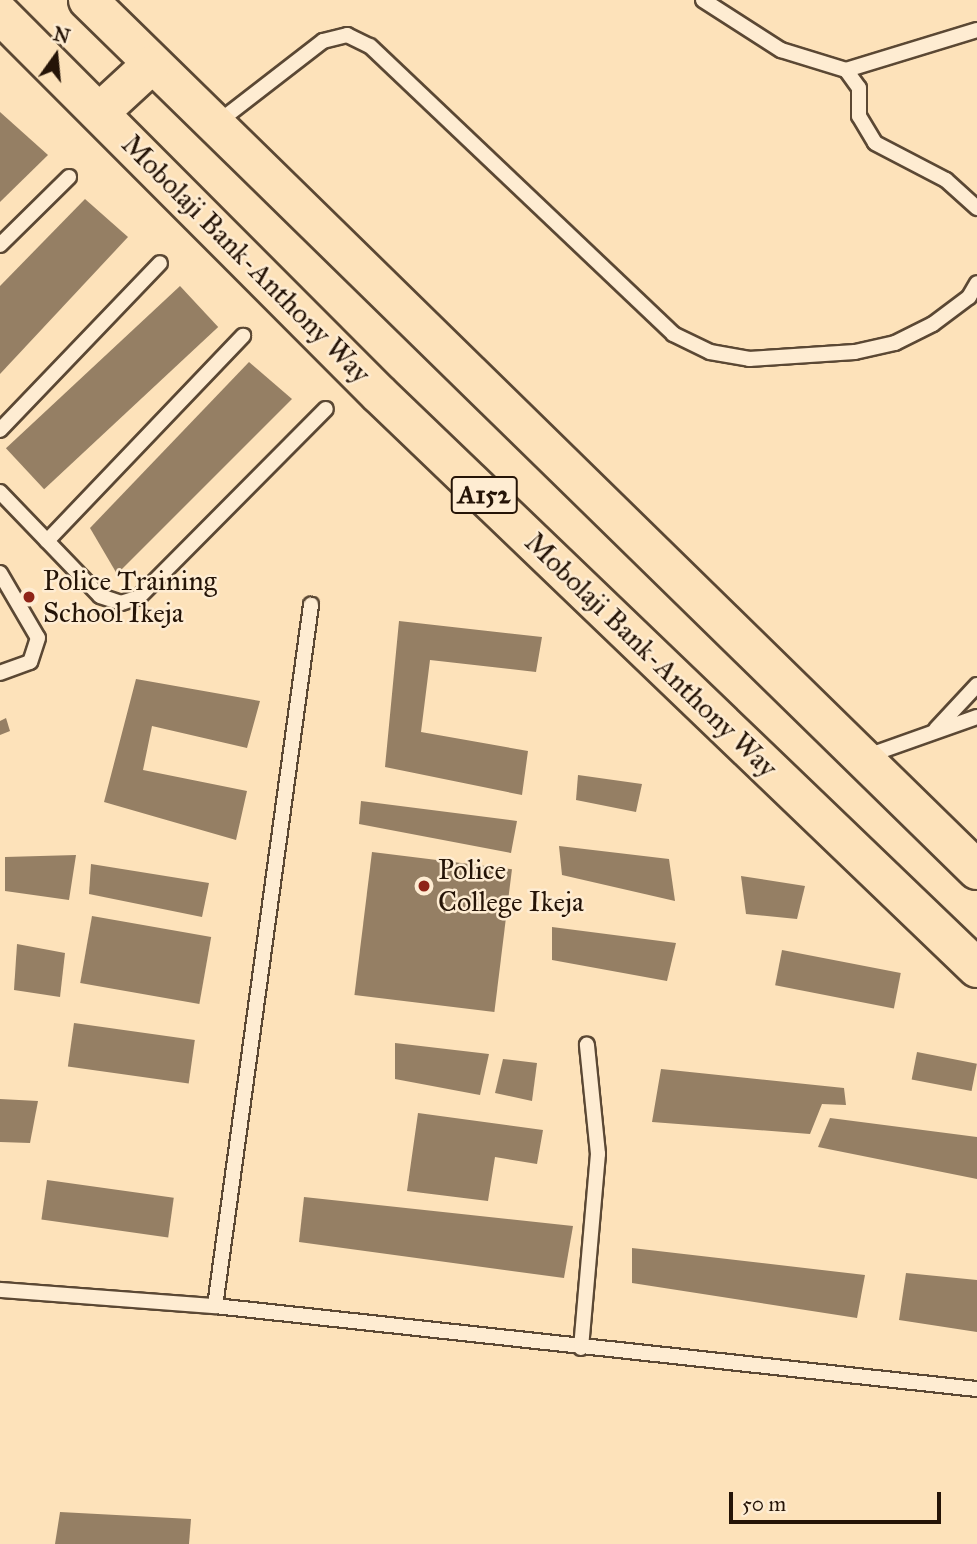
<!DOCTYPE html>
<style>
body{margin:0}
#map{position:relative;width:977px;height:1544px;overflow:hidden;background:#fde2ba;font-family:"IM FELL Great Primer",serif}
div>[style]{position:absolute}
.building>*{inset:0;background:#957f64;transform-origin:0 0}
.roads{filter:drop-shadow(2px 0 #5b4834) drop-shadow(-2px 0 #5b4834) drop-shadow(0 2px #5b4834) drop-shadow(0 -2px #5b4834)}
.service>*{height:14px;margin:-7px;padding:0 7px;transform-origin:7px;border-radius:7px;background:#feecd2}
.primary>*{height:38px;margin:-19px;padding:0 19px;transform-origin:19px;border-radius:19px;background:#fde2ba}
.dots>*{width:19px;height:19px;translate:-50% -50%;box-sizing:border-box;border:4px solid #feecd2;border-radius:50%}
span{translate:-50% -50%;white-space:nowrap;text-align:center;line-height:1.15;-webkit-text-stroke:5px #feecd2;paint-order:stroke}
.shield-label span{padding:2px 5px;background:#feecd2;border:2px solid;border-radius:5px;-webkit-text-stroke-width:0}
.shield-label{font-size:26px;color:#251407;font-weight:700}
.street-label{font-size:28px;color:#251407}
.poi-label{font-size:28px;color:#251407}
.left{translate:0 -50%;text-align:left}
.north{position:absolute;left:21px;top:21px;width:70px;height:70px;-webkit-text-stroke:5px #feecd2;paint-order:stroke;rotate:15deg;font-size:19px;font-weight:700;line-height:28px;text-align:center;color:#251407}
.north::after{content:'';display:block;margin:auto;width:24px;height:32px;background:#251407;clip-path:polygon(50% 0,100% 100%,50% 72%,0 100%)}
.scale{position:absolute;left:729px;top:1492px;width:212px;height:32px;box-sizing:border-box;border:4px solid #251407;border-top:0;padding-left:9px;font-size:21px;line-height:24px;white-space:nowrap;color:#251407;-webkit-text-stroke:5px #feecd2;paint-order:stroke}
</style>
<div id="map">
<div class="building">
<div style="clip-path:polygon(0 112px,48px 155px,0 202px)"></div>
<div style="clip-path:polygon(85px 199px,128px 237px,0 374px,0 286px)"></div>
<div style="left:180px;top:286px;width:56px;height:238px;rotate:47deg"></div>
<div style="clip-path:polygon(249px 362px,292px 399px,117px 574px,90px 528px)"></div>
<div style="clip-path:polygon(399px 621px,542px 637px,536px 672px,430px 660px,421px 732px,528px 751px,522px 795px,385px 767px)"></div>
<div style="clip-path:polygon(136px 679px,260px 701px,247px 748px,152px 726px,143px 770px,247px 791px,236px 840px,104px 802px)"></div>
<div style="clip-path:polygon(6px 718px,10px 731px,0 735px,0 721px)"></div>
<div style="clip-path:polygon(578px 775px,642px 784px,636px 812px,576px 800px)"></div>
<div style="clip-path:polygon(361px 801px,517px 821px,511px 853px,359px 824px)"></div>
<div style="clip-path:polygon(559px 846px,669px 859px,675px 901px,562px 875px)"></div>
<div style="left:372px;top:852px;width:141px;height:144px;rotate:7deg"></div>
<div style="clip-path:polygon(76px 855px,69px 900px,5px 891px,5px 857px)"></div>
<div style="clip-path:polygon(91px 864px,209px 883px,202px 917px,89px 894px)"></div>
<div style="clip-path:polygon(741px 876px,805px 886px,797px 919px,746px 914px)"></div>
<div style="left:92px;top:916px;width:121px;height:68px;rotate:10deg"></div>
<div style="clip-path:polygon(552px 927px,676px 943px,667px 981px,552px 960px)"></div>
<div style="clip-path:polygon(17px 944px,65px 953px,60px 997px,14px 990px)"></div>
<div style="left:782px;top:950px;width:121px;height:36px;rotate:11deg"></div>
<div style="left:74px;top:1023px;width:122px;height:44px;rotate:8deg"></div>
<div style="clip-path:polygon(395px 1043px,489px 1054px,480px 1095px,395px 1079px)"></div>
<div style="left:917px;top:1052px;width:61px;height:28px;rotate:11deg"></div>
<div style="clip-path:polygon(503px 1059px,537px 1063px,532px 1101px,495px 1093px)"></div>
<div style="clip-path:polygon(661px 1069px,844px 1088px,846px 1105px,822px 1104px,810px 1134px,652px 1122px)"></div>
<div style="clip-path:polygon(0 1099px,38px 1101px,30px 1143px,0 1142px)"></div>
<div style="clip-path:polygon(418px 1113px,543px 1130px,537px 1164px,495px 1157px,488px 1201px,407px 1191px)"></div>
<div style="clip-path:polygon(830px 1118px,977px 1137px,977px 1179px,818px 1147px)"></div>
<div style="left:47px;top:1180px;width:128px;height:40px;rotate:8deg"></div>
<div style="clip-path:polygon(304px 1197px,573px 1226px,564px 1278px,299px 1242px)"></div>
<div style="clip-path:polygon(632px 1248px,865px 1275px,857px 1318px,632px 1283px)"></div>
<div style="clip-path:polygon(906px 1273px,977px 1280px,977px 1332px,899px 1320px)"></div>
<div style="clip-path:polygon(60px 1512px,191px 1519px,189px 1544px,55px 1544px)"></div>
</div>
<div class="roads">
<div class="service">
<div style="left:703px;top:0;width:93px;rotate:32.7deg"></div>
<div style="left:781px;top:50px;width:68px;rotate:17.1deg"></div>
<div style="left:846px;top:70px;width:22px;rotate:54deg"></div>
<div style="left:859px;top:88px;width:28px;rotate:90deg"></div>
<div style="left:859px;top:116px;width:31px;rotate:59deg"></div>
<div style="left:875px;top:143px;width:80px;rotate:27.5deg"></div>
<div style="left:946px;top:180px;width:42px;rotate:42.1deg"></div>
<div style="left:846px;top:70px;width:137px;rotate:-17deg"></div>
<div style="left:217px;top:123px;width:134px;rotate:-37.7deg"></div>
<div style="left:323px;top:41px;width:25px;rotate:-14deg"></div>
<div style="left:347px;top:35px;width:25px;rotate:26deg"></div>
<div style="left:370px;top:46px;width:418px;rotate:43.5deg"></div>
<div style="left:673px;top:334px;width:41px;rotate:25.9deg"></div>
<div style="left:710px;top:352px;width:40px;rotate:10deg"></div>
<div style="left:749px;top:359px;width:106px;rotate:-3.8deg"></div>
<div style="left:855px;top:352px;width:41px;rotate:-12.7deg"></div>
<div style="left:895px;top:343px;width:42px;rotate:-26.6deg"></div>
<div style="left:933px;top:324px;width:45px;rotate:-36.9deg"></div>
<div style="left:969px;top:297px;width:16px;rotate:-60deg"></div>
<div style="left:0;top:245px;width:97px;rotate:-44.6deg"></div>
<div style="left:0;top:430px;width:231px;rotate:-46.2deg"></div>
<div style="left:0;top:492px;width:144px;rotate:46.1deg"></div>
<div style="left:100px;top:596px;width:22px;rotate:18deg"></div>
<div style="left:121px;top:603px;width:19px;rotate:-18deg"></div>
<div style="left:139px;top:597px;width:265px;rotate:-45.2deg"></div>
<div style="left:47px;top:541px;width:284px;rotate:-46.3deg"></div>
<div style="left:0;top:573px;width:75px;rotate:59.7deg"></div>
<div style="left:38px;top:638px;width:25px;rotate:108deg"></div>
<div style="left:30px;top:662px;width:32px;rotate:160deg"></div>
<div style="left:936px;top:729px;width:60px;rotate:-47deg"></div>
<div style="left:867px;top:756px;width:117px;rotate:-19.5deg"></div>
<div style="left:0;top:1290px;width:216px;rotate:4.3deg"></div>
<div style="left:215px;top:1306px;width:767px;rotate:6.22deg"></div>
<div style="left:215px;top:1306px;width:708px;rotate:-82.2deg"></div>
<div style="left:581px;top:1348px;width:195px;rotate:-85deg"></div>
<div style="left:598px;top:1154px;width:110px;rotate:-95.8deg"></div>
</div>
<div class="primary">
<div style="left:88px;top:0;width:1244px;rotate:44.38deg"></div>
<div style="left:0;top:14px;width:537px;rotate:45.08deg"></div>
<div style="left:379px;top:394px;width:829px;rotate:43.83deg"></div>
<div style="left:100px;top:112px;width:69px;rotate:-42.7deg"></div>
</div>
</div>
<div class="dots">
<div style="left:29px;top:597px;background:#8f2418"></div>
<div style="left:424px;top:886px;background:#8f2418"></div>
</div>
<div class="shield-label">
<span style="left:484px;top:495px">A152</span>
</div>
<div class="street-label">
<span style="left:246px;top:259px;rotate:45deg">Mobolaji Bank-Anthony Way</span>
<span style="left:651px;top:655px;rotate:44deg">Mobolaji Bank-Anthony Way</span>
</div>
<div class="poi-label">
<span class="left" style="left:43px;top:597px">Police Training<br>School Ikeja</span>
<span class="left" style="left:438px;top:886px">Police<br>College Ikeja</span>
</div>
<div class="north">N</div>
<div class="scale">50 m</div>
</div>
